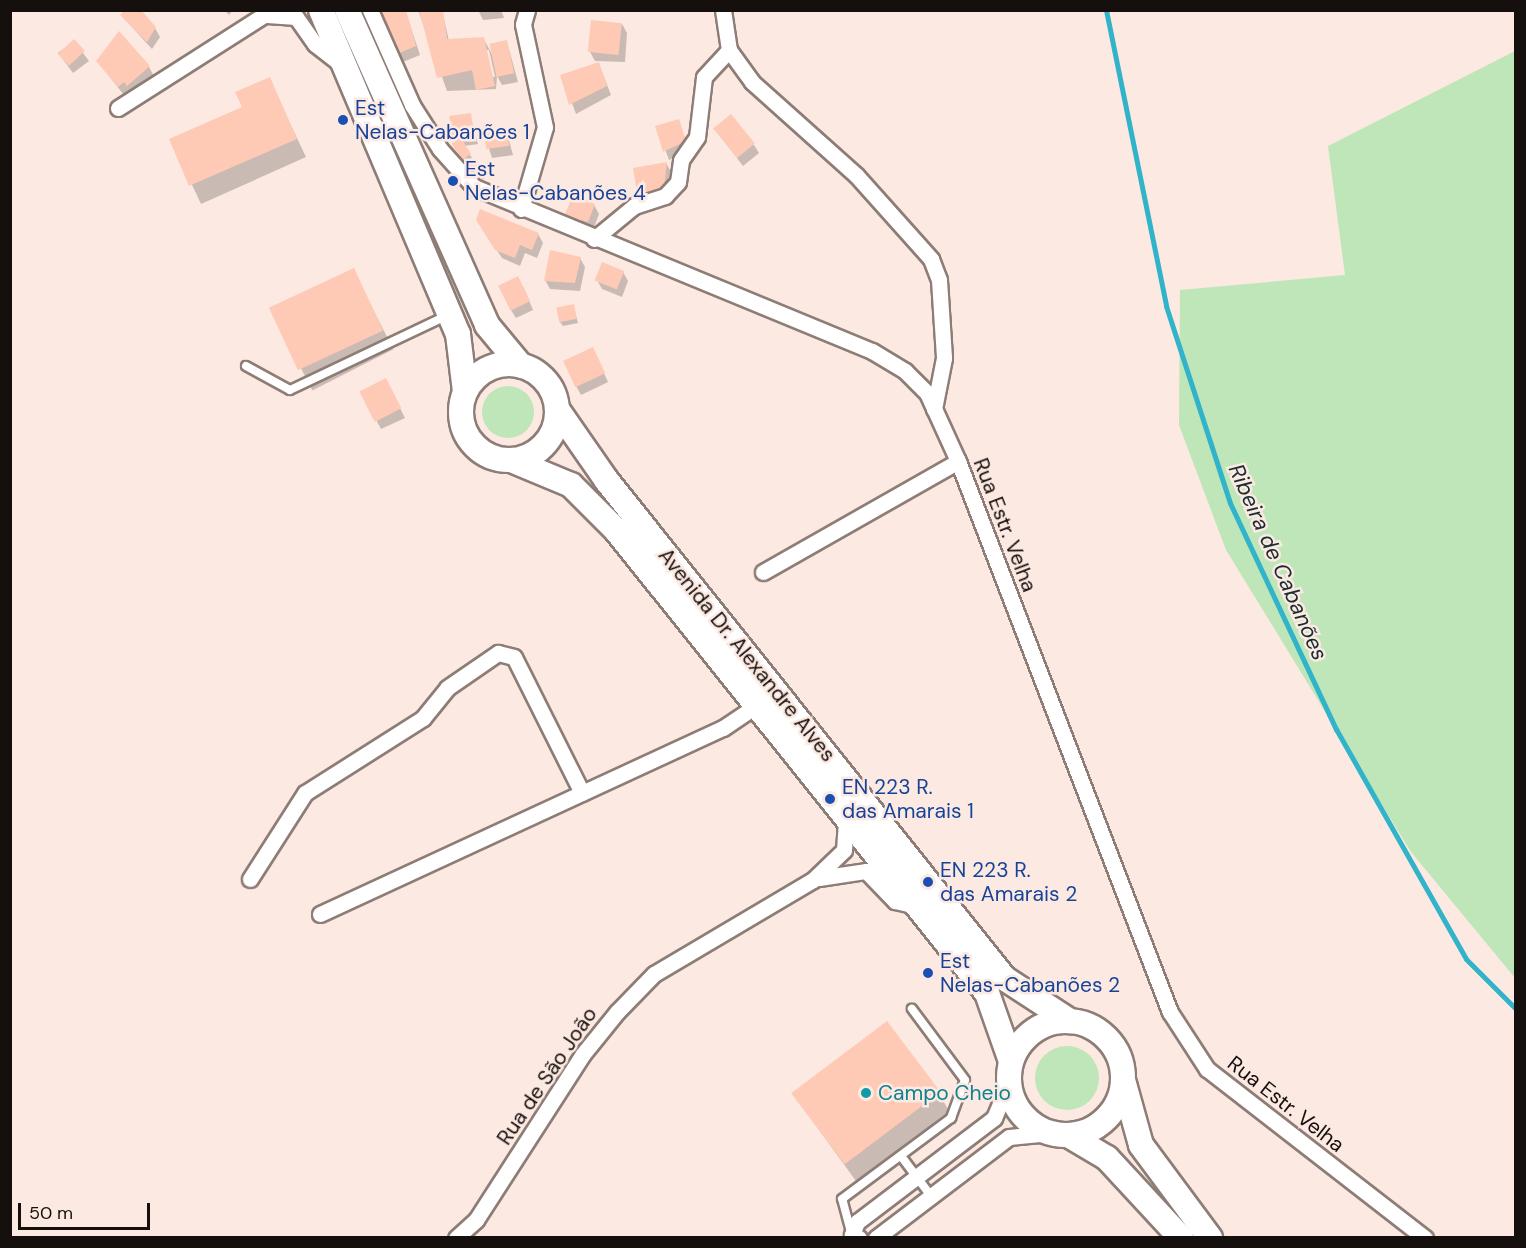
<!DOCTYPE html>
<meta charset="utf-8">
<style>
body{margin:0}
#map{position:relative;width:1526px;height:1248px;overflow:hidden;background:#fce9e2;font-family:"DM Sans",sans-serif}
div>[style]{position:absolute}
.green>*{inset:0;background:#bfe6b8}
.round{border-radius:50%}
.shadow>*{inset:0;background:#0003;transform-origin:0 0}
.stream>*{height:5px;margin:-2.5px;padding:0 2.5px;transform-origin:2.5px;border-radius:2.5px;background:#31b3ca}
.building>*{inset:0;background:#ffcab5;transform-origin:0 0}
.roads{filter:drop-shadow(2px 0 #8d7d76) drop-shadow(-2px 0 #8d7d76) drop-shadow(0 2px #8d7d76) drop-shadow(0 -2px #8d7d76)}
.lane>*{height:8px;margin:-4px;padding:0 4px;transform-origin:4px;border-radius:4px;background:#fff}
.street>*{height:15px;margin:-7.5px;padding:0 7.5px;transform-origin:7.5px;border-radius:7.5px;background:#fff}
.primary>*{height:24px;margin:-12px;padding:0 12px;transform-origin:12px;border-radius:12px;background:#fff}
.primary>.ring{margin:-12px;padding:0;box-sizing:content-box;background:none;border:24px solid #fff;border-radius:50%}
.dots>*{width:16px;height:16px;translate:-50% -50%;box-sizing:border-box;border:3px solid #fce9e2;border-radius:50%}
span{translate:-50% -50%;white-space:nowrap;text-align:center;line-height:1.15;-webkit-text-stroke:5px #fce9e2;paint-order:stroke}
.transit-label{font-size:21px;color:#164399}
.left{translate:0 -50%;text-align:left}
.street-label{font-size:21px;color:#150f0d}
.culture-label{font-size:21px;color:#0d838f}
.water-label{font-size:22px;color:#182d32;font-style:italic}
.frame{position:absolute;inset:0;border:12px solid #150f0d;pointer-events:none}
.scale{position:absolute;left:18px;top:1203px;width:132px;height:27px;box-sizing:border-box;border:3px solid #150f0d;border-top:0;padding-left:8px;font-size:18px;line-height:21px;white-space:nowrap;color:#150f0d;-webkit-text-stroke:4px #fce9e2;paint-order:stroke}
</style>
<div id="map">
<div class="green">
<div style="clip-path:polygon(1515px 51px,1515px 978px,1411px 852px,1226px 550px,1179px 425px,1180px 290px,1345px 275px,1328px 146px)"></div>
<div class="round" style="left:482px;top:386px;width:52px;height:52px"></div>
<div class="round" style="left:1035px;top:1046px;width:64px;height:64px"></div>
</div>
<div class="shadow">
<div style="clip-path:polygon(224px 10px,233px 10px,229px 15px)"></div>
<div style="clip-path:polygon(405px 10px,420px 55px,403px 62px,398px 54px)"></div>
<div style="clip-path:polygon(evenodd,418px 10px,442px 10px,449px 41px,483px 38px,492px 54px,507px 42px,518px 82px,502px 85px,497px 76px,496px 89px,447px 91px,418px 10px,486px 50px,489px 50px,495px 77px,492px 77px,486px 50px)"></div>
<div style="clip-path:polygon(501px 10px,504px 18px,483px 20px,478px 10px)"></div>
<div style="clip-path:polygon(121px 15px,155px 28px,160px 37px,152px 49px)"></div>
<div style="clip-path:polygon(622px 24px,627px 33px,625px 62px,595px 61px,590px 52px)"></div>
<div style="left:74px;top:41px;width:25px;height:20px;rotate:53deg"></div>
<div style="clip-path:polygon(98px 62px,149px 67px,156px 80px,127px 99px)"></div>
<div style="clip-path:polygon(599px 64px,611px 95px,576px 114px,562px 76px)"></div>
<div style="clip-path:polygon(269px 79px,306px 157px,201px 204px,171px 140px,244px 108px)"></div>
<div style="clip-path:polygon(470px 115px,478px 144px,464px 146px,472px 158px,464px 162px,454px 138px)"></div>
<div style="clip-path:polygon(678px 121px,690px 150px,669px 160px,657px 127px)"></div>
<div style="clip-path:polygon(715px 129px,754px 145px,759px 153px,743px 166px)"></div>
<div style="clip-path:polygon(507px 133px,513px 155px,492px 158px,485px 136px)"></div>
<div style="clip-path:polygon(666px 163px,671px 172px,668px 204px,645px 206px)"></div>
<div style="clip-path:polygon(468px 166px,485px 171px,487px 174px,483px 180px)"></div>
<div style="clip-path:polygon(594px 205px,599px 214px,593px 230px,570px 228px)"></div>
<div style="clip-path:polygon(483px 229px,538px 234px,543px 243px,537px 258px,525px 253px,520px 266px,502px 258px)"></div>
<div style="clip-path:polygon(580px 258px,585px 267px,580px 291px,550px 289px,545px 280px)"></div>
<div style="left:353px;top:270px;width:89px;height:91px;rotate:63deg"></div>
<div style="clip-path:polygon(623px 272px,628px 281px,622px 297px,602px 289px,597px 280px)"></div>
<div style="clip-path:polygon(523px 286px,533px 310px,516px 318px,511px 310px)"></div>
<div style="clip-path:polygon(573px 305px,578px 323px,563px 326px,560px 322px)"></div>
<div style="clip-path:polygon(597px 358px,608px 382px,581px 395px,576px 386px)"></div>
<div style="clip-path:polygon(390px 388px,405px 418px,381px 429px,361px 392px)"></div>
<div style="clip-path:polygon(938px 1092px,949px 1111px,856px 1181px,793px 1094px)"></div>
</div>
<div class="stream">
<div style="left:1106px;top:10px;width:302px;rotate:78.5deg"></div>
<div style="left:1166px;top:306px;width:207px;rotate:72deg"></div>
<div style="left:1230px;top:503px;width:250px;rotate:64.9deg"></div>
<div style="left:1336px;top:729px;width:264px;rotate:60.5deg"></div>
<div style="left:1466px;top:959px;width:71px;rotate:45deg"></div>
</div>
<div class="building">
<div style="clip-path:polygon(125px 10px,141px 10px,156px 27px,147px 42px,120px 15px)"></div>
<div style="clip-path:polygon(379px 10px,406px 10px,416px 46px,397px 54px)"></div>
<div style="clip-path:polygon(419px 10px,443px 10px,447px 39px,484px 37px,495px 86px,476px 90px,472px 70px,437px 78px)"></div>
<div style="left:591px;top:20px;width:31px;height:32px;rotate:6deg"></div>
<div style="clip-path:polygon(119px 31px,150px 66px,127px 86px,124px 82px,118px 87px,96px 61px)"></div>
<div style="left:74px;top:39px;width:16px;height:22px;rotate:47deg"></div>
<div style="left:507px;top:40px;width:34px;height:18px;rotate:78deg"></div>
<div style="clip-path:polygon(599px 62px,607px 86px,569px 105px,560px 75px)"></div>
<div style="clip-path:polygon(270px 77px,297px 139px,189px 186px,169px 139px,242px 107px,235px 92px)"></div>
<div style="left:471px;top:113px;width:22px;height:22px;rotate:82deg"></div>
<div style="left:731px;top:114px;width:38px;height:23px;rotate:51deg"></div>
<div style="clip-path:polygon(679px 119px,686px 141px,663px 152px,655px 126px)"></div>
<div style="left:507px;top:131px;width:15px;height:23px;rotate:82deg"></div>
<div style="left:461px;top:138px;width:19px;height:11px;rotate:58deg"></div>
<div style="left:472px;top:159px;width:18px;height:9px;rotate:38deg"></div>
<div style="clip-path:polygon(667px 162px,663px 196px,638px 198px,633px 168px)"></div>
<div style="clip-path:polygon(573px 195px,595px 204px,588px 222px,581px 220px,579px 226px,563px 219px)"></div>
<div style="clip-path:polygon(480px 209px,539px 233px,532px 250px,520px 245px,515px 258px,495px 250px,476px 220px)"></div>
<div style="clip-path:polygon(550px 250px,581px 257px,575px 283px,544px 281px)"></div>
<div style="left:602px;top:262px;width:24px;height:20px;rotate:22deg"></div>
<div style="left:354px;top:268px;width:69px;height:94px;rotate:65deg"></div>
<div style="left:518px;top:276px;width:28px;height:22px;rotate:64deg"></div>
<div style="left:574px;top:304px;width:15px;height:18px;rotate:79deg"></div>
<div style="left:593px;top:347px;width:29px;height:33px;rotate:65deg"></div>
<div style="left:386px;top:378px;width:34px;height:30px;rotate:63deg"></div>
<div style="left:887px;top:1021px;width:89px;height:120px;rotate:53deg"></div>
</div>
<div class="roads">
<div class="lane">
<div style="left:246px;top:366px;width:50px;rotate:28.6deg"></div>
<div style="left:290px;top:390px;width:173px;rotate:-25.4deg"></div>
<div style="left:901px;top:1156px;width:50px;rotate:53.1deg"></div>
<div style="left:851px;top:1232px;width:34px;rotate:-105deg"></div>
<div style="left:842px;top:1199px;width:136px;rotate:-36.6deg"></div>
<div style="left:951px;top:1118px;width:40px;rotate:-69.8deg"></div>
<div style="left:965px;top:1080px;width:89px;rotate:-126.7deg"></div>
</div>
<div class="street">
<div style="left:370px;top:10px;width:104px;rotate:66.1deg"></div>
<div style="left:412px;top:105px;width:52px;rotate:57.5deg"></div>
<div style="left:440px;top:149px;width:51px;rotate:48.2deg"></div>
<div style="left:474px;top:187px;width:430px;rotate:22.4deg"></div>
<div style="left:872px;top:351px;width:39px;rotate:31deg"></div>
<div style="left:905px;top:371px;width:31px;rotate:45deg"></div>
<div style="left:927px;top:393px;width:75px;rotate:65.5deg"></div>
<div style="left:958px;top:461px;width:590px;rotate:68.96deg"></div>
<div style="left:1170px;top:1012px;width:68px;rotate:57deg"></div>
<div style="left:1207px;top:1069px;width:276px;rotate:37.8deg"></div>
<div style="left:267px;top:15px;width:29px;rotate:4deg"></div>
<div style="left:296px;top:17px;width:33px;rotate:55deg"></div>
<div style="left:315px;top:44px;width:33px;rotate:38deg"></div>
<div style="left:729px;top:50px;width:39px;rotate:54deg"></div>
<div style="left:752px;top:82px;width:140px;rotate:41.8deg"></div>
<div style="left:856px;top:175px;width:113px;rotate:48.2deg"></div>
<div style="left:931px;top:259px;width:22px;rotate:69deg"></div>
<div style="left:939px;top:280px;width:78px;rotate:86.3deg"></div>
<div style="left:944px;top:358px;width:52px;rotate:101.1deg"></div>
<div style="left:118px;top:108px;width:183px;rotate:-32.5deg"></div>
<div style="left:521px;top:209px;width:85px;rotate:-73.7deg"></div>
<div style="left:545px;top:127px;width:105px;rotate:-102.1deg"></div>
<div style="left:523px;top:24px;width:15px;rotate:-74deg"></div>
<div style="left:594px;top:239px;width:52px;rotate:-39.5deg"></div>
<div style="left:634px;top:206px;width:33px;rotate:-18deg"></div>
<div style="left:665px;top:196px;width:19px;rotate:-47deg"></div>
<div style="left:678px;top:182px;width:22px;rotate:-82deg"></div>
<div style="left:681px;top:160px;width:28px;rotate:-55deg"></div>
<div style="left:697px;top:137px;width:60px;rotate:-83.3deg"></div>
<div style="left:704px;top:77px;width:37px;rotate:-47deg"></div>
<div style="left:729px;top:50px;width:40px;rotate:-98.5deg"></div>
<div style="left:763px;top:572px;width:224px;rotate:-29.6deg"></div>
<div style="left:819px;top:878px;width:48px;rotate:-8.5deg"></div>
<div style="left:866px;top:871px;width:42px;rotate:46deg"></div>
<div style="left:895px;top:901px;width:22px;rotate:13deg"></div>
<div style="left:250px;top:879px;width:102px;rotate:-57.4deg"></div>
<div style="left:305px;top:793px;width:140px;rotate:-32.4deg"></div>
<div style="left:423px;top:718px;width:38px;rotate:-51deg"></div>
<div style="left:447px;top:688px;width:62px;rotate:-34.5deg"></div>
<div style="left:498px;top:653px;width:16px;rotate:14deg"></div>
<div style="left:514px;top:657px;width:152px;rotate:63.4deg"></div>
<div style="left:320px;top:914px;width:444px;rotate:-24.8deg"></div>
<div style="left:723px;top:728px;width:40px;rotate:-34deg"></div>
<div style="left:456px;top:1238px;width:27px;rotate:-42deg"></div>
<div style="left:476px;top:1220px;width:197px;rotate:-57.2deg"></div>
<div style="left:583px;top:1054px;width:54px;rotate:-51deg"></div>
<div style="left:617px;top:1012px;width:53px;rotate:-45.8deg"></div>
<div style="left:654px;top:974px;width:185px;rotate:-30.6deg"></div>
<div style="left:813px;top:880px;width:43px;rotate:-44.1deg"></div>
<div style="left:844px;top:850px;width:31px;rotate:-86deg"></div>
<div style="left:859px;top:1238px;width:8px;rotate:-157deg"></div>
<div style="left:852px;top:1235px;width:14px;rotate:-69deg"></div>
<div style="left:857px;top:1222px;width:172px;rotate:-37.2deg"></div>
<div style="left:994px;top:1118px;width:38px;rotate:-67deg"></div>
<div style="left:876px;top:1238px;width:167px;rotate:-37.2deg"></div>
<div style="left:1009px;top:1137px;width:41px;rotate:-5.6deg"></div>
</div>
<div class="primary">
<div style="left:321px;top:10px;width:352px;rotate:67.1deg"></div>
<div style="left:458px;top:334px;width:58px;rotate:83.1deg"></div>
<div style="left:347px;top:10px;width:345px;rotate:66deg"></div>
<div style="left:487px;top:325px;width:53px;rotate:50.3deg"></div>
<div class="ring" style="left:461px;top:364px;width:72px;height:72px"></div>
<div style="left:557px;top:409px;width:88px;rotate:55.2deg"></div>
<div style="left:607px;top:481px;width:636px;rotate:51.38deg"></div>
<div style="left:1004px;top:978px;width:79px;rotate:33.1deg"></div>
<div style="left:511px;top:460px;width:65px;rotate:22.6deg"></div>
<div style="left:571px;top:485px;width:64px;rotate:45deg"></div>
<div style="left:616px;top:530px;width:593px;rotate:51.29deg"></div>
<div style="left:987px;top:993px;width:72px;rotate:70.6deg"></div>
<div class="ring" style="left:1009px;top:1021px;width:90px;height:90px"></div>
<div style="left:1123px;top:1080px;width:67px;rotate:74.5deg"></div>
<div style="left:1141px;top:1145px;width:116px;rotate:53.4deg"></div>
<div style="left:1068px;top:1135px;width:45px;rotate:30.5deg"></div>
<div style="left:1107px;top:1158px;width:109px;rotate:47.2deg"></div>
</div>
</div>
<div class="dots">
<div style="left:343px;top:120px;background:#1a4fb4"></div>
<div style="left:453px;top:181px;background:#1a4fb4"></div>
<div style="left:830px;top:799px;background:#1a4fb4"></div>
<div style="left:928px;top:882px;background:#1a4fb4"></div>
<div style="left:928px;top:973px;background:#1a4fb4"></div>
<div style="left:866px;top:1093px;background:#0f9aa8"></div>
</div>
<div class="transit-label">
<span class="left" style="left:355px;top:120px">Est<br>Nelas-Cabanões 1</span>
<span class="left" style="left:465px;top:181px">Est<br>Nelas-Cabanões 4</span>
<span class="left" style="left:842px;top:799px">EN 223 R.<br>das Amarais 1</span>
<span class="left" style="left:940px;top:882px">EN 223 R.<br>das Amarais 2</span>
<span class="left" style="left:940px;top:973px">Est<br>Nelas-Cabanões 2</span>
</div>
<div class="street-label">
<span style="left:1005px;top:525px;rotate:69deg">Rua Estr. Velha</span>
<span style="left:747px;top:655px;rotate:51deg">Avenida Dr. Alexandre Alves</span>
<span style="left:547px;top:1076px;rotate:-56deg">Rua de São João</span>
<span style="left:1286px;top:1104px;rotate:38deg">Rua Estr. Velha</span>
</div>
<div class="culture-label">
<span class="left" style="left:878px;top:1093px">Campo Cheio</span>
</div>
<div class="water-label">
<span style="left:1278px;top:562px;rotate:66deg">Ribeira de Cabanões</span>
</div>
<div class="frame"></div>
<div class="scale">50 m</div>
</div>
